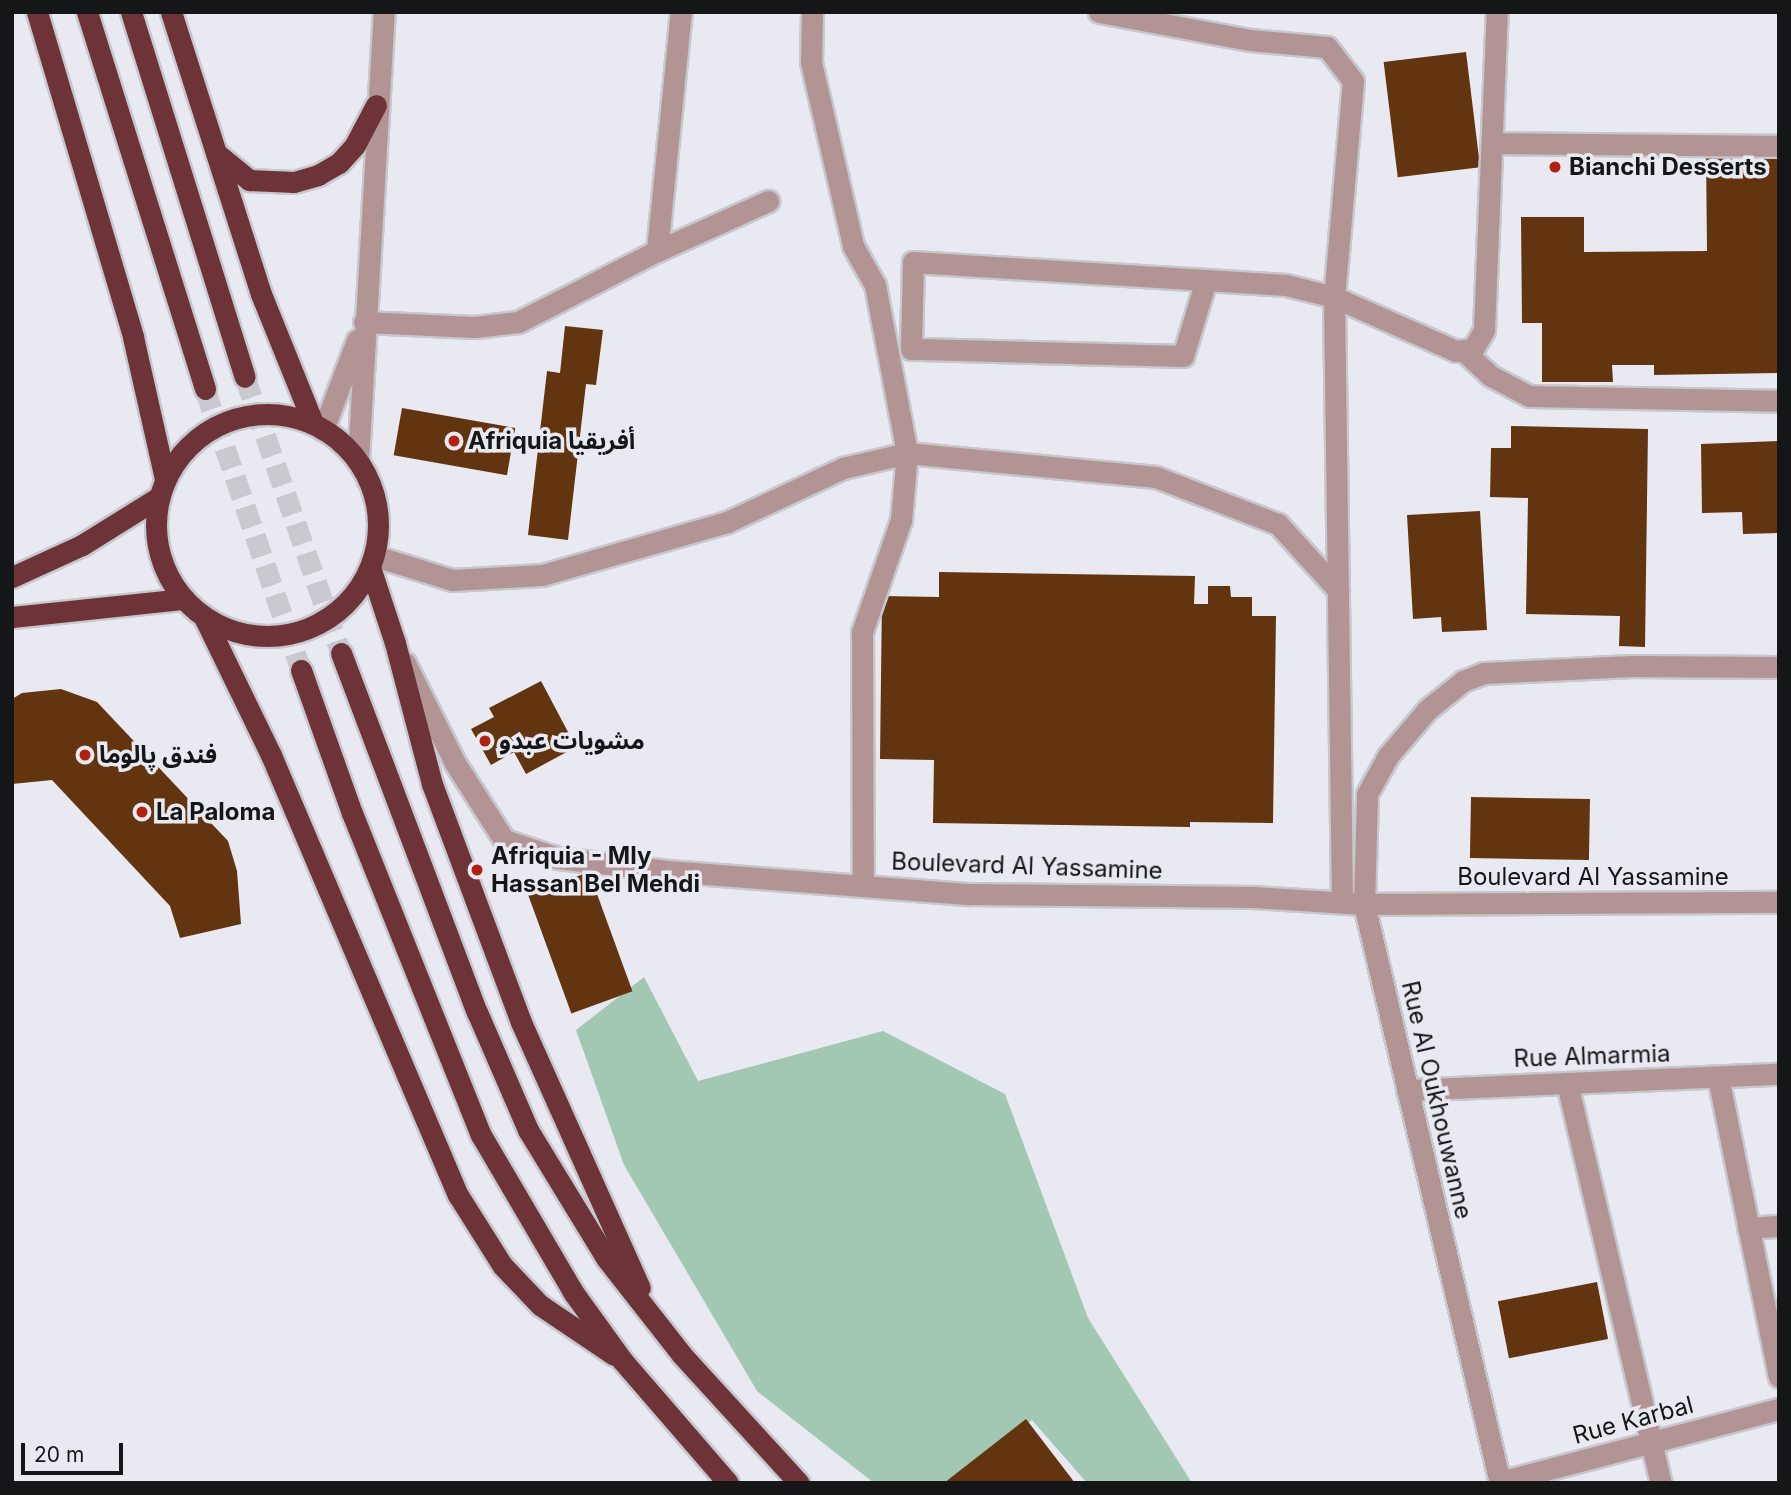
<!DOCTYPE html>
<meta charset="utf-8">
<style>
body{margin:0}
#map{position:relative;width:1791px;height:1495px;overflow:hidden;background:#e9e9f1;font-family:Inter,"Noto Sans Arabic",sans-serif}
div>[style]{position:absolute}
.green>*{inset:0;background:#a2c7b2}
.building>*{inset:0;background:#62340f;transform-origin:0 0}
.highway-tunnel>*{height:21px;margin-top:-10.5px;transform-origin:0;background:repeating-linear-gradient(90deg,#c9c9d0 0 21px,transparent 0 31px)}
.roads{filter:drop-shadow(2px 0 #c7c7ce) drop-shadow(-2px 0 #c7c7ce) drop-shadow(0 2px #c7c7ce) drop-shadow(0 -2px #c7c7ce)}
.minor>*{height:21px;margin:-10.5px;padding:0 10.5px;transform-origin:10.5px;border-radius:10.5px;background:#b39495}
.highway>*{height:21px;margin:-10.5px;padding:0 10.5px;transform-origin:10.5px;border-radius:10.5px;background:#6d3339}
.highway>.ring{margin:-10.5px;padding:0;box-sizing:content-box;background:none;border:21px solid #6d3339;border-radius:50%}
.dots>*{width:19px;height:19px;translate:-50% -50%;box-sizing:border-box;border:4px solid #e9e9f1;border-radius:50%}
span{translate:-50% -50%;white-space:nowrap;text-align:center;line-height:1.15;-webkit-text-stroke:7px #e9e9f1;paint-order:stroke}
.poi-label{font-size:24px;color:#151618;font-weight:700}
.left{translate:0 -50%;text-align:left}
.street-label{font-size:24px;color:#151618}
.frame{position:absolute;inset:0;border:14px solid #151618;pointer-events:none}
.scale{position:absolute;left:21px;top:1443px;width:102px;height:32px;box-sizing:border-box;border:4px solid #151618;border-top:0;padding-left:9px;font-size:21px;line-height:24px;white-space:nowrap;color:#151618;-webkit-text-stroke:5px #e9e9f1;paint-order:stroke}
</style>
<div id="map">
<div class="green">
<div style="clip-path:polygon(644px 977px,698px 1081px,883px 1031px,1005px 1094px,1088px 1318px,1192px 1483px,1087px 1483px,1032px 1420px,951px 1483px,874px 1483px,757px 1391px,624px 1165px,576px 1030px)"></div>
</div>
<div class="building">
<div style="left:1466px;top:52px;width:116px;height:83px;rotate:83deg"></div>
<div style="clip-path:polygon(1779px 152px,1779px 373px,1654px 375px,1654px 365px,1612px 365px,1613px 382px,1542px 382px,1542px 323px,1522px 323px,1521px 217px,1584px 217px,1584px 252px,1707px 251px,1706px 153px)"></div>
<div style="clip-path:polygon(565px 326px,603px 330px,596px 385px,586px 384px,568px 540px,528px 535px,547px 371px,560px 373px)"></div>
<div style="left:402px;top:408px;width:115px;height:48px;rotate:10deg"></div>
<div style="clip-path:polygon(1511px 426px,1648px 429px,1645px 647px,1619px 646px,1620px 616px,1526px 614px,1528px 498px,1490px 497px,1491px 448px,1511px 448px)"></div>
<div style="clip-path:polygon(1779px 441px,1779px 533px,1743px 534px,1742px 512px,1702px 513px,1701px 444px)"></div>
<div style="clip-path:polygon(1480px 511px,1487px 630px,1442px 632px,1441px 617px,1413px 619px,1407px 515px)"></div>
<div style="clip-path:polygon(939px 572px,1195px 576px,1194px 604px,1208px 604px,1208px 586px,1230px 586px,1231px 597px,1252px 597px,1252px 616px,1276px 616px,1273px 823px,1190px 822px,1190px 827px,933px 823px,934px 760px,880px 759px,882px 596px,939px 597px)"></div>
<div style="clip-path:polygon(541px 681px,576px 747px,526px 774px,514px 752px,491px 765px,471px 729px,494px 717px,489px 708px)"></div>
<div style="clip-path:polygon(61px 689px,97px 702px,228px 841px,237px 871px,241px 924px,180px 938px,170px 906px,52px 780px,12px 784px,12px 699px,22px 693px)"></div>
<div style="left:1471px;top:797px;width:119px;height:61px;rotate:1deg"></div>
<div style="left:589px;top:872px;width:127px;height:65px;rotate:70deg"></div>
<div style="left:1597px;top:1282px;width:58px;height:101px;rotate:79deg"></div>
<div style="clip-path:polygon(1026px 1419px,1075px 1483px,944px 1483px)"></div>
</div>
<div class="highway-tunnel">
<div style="left:245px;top:377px;width:292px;rotate:70.8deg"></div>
<div style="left:205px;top:389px;width:297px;rotate:71.1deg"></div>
</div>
<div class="roads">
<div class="minor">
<div style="left:812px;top:12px;width:50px;rotate:91.1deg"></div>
<div style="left:811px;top:62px;width:189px;rotate:77.1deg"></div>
<div style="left:853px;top:246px;width:45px;rotate:60.6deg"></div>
<div style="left:875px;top:285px;width:171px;rotate:79.2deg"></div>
<div style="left:907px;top:453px;width:67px;rotate:95.1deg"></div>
<div style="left:901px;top:520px;width:119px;rotate:109.2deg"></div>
<div style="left:862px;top:632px;width:254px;rotate:89.8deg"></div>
<div style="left:1099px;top:12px;width:154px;rotate:10.5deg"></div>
<div style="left:1250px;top:40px;width:77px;rotate:5.2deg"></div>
<div style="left:1327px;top:47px;width:43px;rotate:52.6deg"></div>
<div style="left:1353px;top:81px;width:217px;rotate:95deg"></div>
<div style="left:1334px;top:297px;width:605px;rotate:89.24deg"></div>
<div style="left:1492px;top:143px;width:287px;rotate:0.6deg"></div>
<div style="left:657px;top:251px;width:240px;rotate:-84.3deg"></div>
<div style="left:1206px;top:280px;width:79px;rotate:106.8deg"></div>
<div style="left:1183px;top:356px;width:272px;rotate:-178.5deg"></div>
<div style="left:911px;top:349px;width:87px;rotate:-88.7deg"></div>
<div style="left:913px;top:262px;width:294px;rotate:3.5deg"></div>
<div style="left:1206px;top:280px;width:80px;rotate:3.6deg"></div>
<div style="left:1286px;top:285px;width:49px;rotate:14deg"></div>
<div style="left:1334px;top:297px;width:133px;rotate:23.9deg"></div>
<div style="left:1456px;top:351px;width:17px;rotate:-7deg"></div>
<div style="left:1473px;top:349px;width:22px;rotate:-60deg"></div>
<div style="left:1484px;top:330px;width:318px;rotate:-87.7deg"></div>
<div style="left:364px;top:322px;width:110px;rotate:2.6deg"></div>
<div style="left:474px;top:327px;width:44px;rotate:-6.5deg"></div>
<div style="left:518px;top:322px;width:156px;rotate:-27.1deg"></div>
<div style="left:657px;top:251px;width:122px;rotate:-24.2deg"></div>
<div style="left:1465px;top:352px;width:35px;rotate:43deg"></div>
<div style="left:1491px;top:376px;width:43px;rotate:27.8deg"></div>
<div style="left:1529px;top:396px;width:250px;rotate:1.1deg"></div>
<div style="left:323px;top:430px;width:96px;rotate:-69.3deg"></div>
<div style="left:358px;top:460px;width:449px;rotate:-86.7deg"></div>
<div style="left:375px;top:556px;width:81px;rotate:17.3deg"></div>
<div style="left:452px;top:580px;width:90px;rotate:-3.2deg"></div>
<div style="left:542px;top:575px;width:192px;rotate:-16deg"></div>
<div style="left:727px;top:522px;width:128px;rotate:-25deg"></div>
<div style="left:843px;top:468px;width:66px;rotate:-13.2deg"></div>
<div style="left:907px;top:453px;width:250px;rotate:5.5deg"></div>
<div style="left:1156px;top:477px;width:131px;rotate:21.1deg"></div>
<div style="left:1278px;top:524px;width:89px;rotate:47.7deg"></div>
<div style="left:405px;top:663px;width:112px;rotate:63.4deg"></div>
<div style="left:455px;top:763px;width:91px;rotate:57.5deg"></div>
<div style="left:504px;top:840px;width:57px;rotate:18.4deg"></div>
<div style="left:558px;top:858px;width:111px;rotate:6.7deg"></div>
<div style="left:668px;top:871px;width:303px;rotate:4.4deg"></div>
<div style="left:970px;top:894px;width:283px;rotate:0.6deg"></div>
<div style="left:1253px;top:897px;width:111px;rotate:3.6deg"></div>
<div style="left:1364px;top:904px;width:415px;rotate:-0.3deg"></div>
<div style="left:1718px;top:1077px;width:306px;rotate:78.5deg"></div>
<div style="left:1567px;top:1083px;width:411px;rotate:76.8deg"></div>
<div style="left:1407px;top:1090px;width:372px;rotate:-2.5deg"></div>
<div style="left:1748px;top:1228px;width:31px;rotate:-4deg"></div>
<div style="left:1500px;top:1482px;width:288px;rotate:-14.7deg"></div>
<div style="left:1500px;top:1483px;width:595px;rotate:-103.22deg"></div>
<div style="left:1364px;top:904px;width:110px;rotate:-88.4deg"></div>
<div style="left:1367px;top:794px;width:43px;rotate:-61.1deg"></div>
<div style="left:1388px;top:756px;width:60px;rotate:-49.7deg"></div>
<div style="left:1427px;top:710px;width:46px;rotate:-38.9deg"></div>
<div style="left:1463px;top:681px;width:22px;rotate:-21deg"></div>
<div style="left:1484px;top:673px;width:148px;rotate:-2.7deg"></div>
<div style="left:1632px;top:666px;width:147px;rotate:0.4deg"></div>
</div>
<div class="highway">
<div style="left:37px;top:12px;width:339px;rotate:73.5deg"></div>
<div style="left:133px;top:337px;width:146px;rotate:77.3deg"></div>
<div style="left:87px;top:12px;width:395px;rotate:72.6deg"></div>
<div style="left:131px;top:12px;width:382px;rotate:72.7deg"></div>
<div style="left:171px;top:12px;width:296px;rotate:72.3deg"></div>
<div style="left:261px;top:294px;width:139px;rotate:68deg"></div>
<div style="left:216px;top:153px;width:43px;rotate:39.3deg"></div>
<div style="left:249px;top:180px;width:45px;rotate:2.5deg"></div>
<div style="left:294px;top:182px;width:25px;rotate:-16deg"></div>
<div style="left:318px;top:175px;width:24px;rotate:-30deg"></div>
<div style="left:339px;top:163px;width:24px;rotate:-48deg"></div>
<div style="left:355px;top:145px;width:45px;rotate:-62.3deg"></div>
<div class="ring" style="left:156px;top:414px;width:201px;height:201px"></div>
<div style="left:370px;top:567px;width:80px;rotate:71.8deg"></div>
<div style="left:395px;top:643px;width:146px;rotate:75.3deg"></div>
<div style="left:432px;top:784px;width:254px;rotate:69.5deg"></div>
<div style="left:521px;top:1022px;width:291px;rotate:65.9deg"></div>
<div style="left:12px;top:577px;width:77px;rotate:-24.6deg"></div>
<div style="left:82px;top:545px;width:91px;rotate:-31.9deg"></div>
<div style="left:12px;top:617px;width:173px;rotate:-6deg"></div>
<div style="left:204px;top:617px;width:153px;rotate:64.1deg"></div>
<div style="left:271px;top:755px;width:478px;rotate:67deg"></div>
<div style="left:458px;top:1195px;width:83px;rotate:57.8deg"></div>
<div style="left:502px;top:1265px;width:55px;rotate:46.5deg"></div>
<div style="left:540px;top:1305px;width:89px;rotate:34deg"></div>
<div style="left:341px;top:653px;width:384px;rotate:69.3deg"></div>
<div style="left:477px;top:1012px;width:129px;rotate:66.6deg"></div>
<div style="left:528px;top:1130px;width:150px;rotate:58.6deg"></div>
<div style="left:606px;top:1258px;width:123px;rotate:51.9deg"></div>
<div style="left:682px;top:1355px;width:173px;rotate:47.6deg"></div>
<div style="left:301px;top:670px;width:152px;rotate:70.4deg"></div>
<div style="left:352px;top:813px;width:347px;rotate:68.2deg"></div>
<div style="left:481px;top:1135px;width:182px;rotate:59.6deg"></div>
<div style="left:573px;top:1292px;width:84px;rotate:54.2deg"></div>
<div style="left:622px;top:1360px;width:162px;rotate:49.2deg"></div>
</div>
</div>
<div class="dots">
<div style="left:1555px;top:167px;background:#b0210f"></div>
<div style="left:454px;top:441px;background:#b0210f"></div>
<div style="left:485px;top:741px;background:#b0210f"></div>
<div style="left:85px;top:755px;background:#b0210f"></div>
<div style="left:142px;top:812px;background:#b0210f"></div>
<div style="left:477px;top:870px;background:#b0210f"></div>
</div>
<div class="poi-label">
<span class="left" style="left:1569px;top:167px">Bianchi Desserts</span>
<span class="left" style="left:468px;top:441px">Afriquia أفريقيا</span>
<span class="left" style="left:499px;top:741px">مشويات عبدو</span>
<span class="left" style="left:99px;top:755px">فندق پالوما</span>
<span class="left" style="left:156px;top:812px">La Paloma</span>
<span class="left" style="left:491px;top:870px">Afriquia - Mly<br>Hassan Bel Mehdi</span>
</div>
<div class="street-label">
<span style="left:1027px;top:866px;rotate:2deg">Boulevard Al Yassamine</span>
<span style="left:1593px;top:877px">Boulevard Al Yassamine</span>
<span style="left:1592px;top:1056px;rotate:-2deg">Rue Almarmia</span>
<span style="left:1437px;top:1100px;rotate:77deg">Rue Al Oukhouwanne</span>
<span style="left:1633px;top:1420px;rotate:-15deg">Rue Karbal</span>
</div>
<div class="frame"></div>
<div class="scale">20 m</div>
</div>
